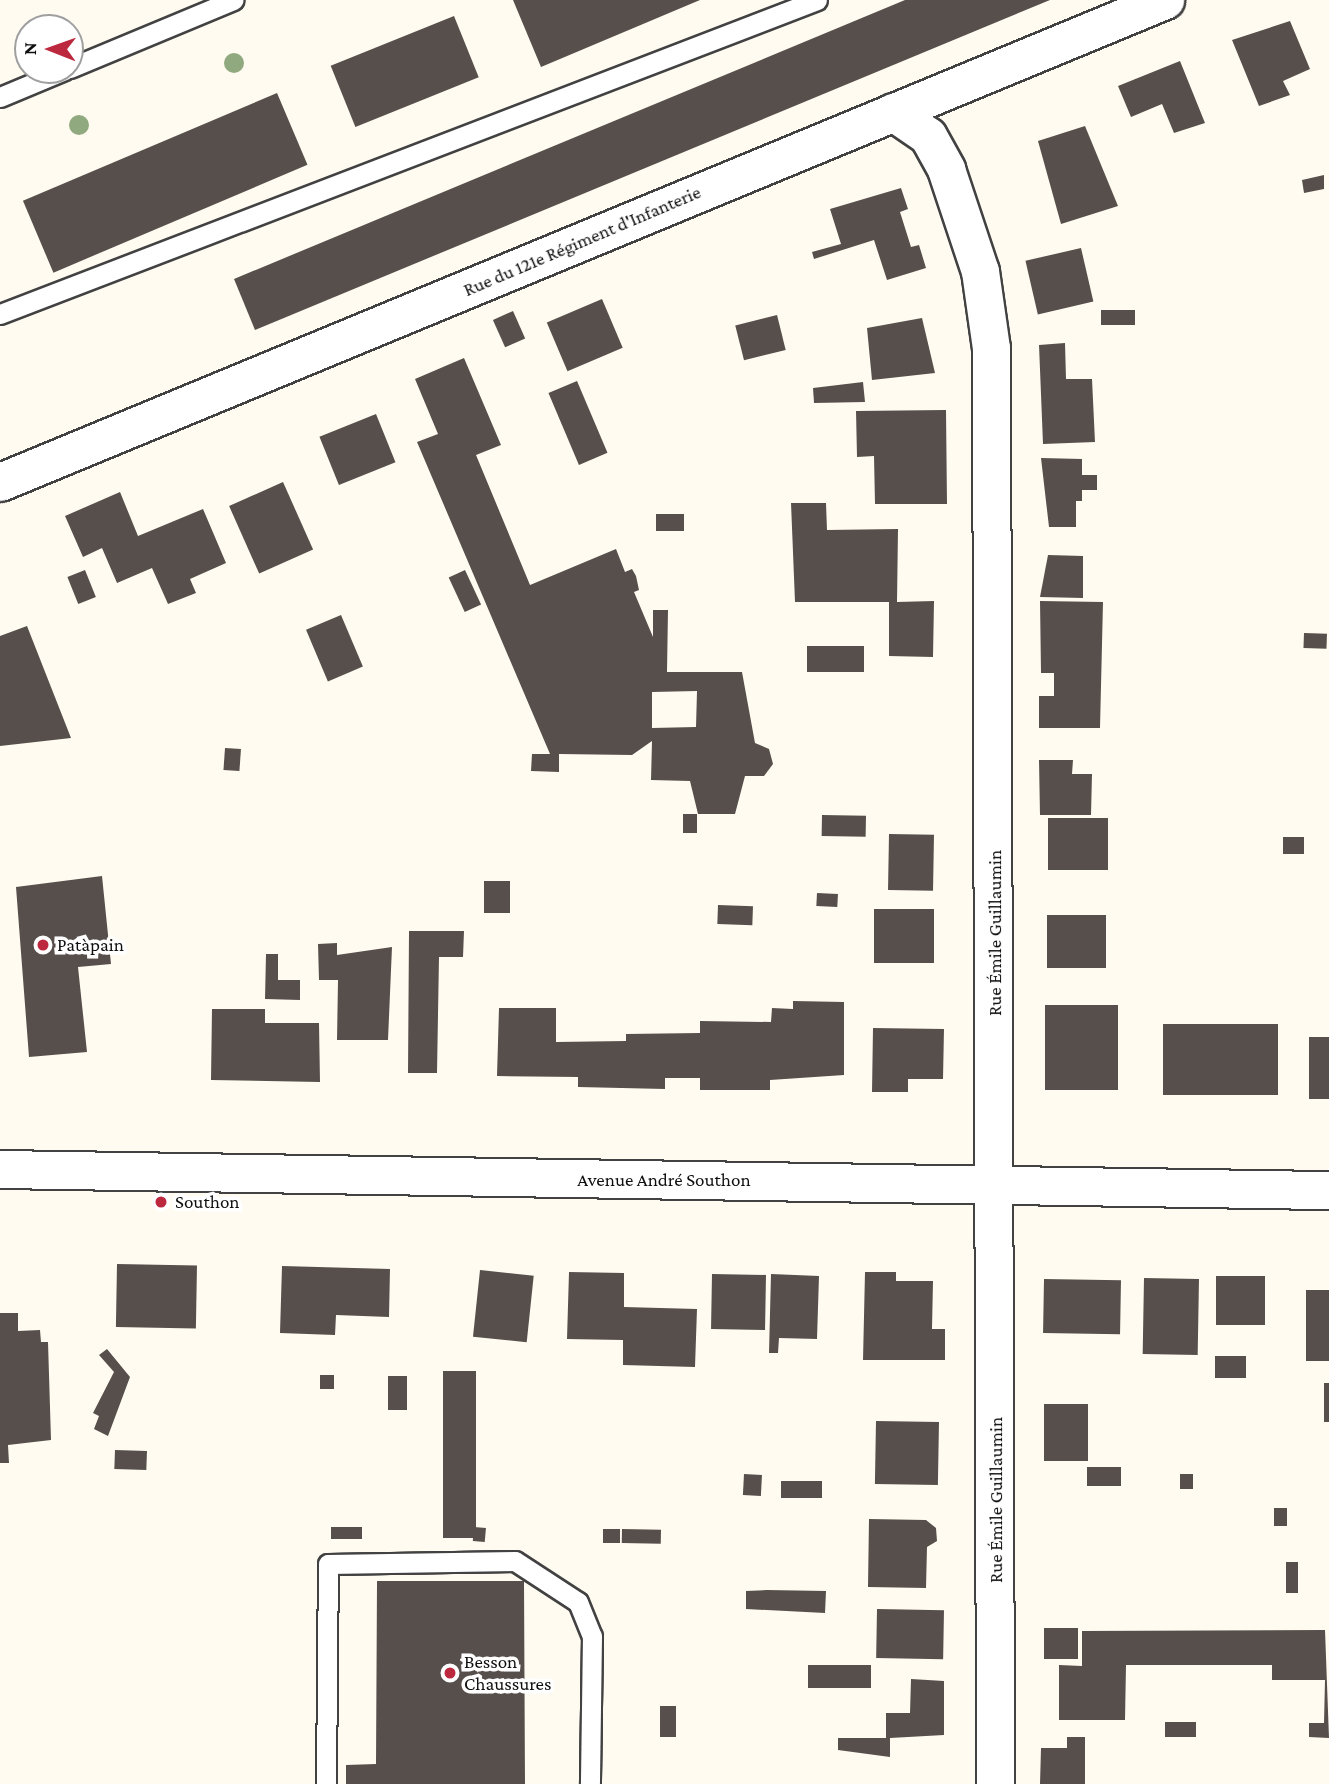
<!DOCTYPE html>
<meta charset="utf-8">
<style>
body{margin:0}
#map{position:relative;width:1329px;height:1784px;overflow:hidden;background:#fffbf1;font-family:"Crimson Pro",serif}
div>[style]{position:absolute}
.building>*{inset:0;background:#574f4b;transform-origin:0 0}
.roads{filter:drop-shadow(2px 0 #424242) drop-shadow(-2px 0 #424242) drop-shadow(0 2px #424242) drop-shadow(0 -2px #424242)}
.lane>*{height:19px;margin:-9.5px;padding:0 9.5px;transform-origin:9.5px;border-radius:9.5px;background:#fff}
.street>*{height:37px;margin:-18.5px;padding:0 18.5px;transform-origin:18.5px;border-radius:18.5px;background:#fff}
.trees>*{width:20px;height:20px;margin:-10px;border-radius:50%;background:#90a97e}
.dots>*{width:19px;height:19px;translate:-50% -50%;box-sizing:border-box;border:4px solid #fff;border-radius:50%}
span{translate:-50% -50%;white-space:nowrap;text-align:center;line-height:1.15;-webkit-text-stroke:7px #fff;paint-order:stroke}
.street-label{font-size:19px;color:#0f0f0f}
.poi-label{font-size:19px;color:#0f0f0f}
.left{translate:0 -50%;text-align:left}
.north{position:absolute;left:14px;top:14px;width:70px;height:70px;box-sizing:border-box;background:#fff;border:2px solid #9f9f9f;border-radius:50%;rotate:271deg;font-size:19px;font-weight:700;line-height:28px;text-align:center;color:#0f0f0f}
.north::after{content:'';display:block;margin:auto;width:24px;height:32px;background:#bc293e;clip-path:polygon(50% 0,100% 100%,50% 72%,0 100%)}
</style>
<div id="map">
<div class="building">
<div style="clip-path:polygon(513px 0,700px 0,541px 67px)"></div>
<div style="clip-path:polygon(905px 0,1050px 0,255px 330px,234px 279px)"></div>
<div style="left:454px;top:16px;width:66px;height:133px;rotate:68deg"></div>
<div style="clip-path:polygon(1290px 21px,1310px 69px,1283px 81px,1290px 95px,1259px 106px,1232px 40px)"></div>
<div style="clip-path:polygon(1180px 61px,1205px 123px,1174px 133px,1162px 104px,1131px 117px,1118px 86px)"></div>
<div style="left:277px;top:93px;width:78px;height:276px;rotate:67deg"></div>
<div style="clip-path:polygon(1085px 126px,1118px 206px,1061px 224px,1038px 141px)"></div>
<div style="clip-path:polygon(1324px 175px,1324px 189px,1304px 193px,1302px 180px)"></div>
<div style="clip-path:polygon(901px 188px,908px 209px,900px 212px,911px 247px,919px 245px,926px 268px,887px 280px,874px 240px,814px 259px,812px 252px,841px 244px,830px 209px)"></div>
<div style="left:1081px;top:248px;width:55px;height:57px;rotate:77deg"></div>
<div style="left:602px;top:299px;width:53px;height:60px;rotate:67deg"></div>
<div style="left:1135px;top:310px;width:15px;height:34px;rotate:90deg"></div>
<div style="left:513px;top:311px;width:30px;height:22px;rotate:66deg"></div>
<div style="left:777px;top:315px;width:36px;height:43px;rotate:76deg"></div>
<div style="clip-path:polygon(922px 318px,935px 373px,872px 380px,867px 328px)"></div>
<div style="clip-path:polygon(1065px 343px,1066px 379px,1092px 379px,1095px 442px,1043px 444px,1039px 345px)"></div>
<div style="clip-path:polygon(evenodd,464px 358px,501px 445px,476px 455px,530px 585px,616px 549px,625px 572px,632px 569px,636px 576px,639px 590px,634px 592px,653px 637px,653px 610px,668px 610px,667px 672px,742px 672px,755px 743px,769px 749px,773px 764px,764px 776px,745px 776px,735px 814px,698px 814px,690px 781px,651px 780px,652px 741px,632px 755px,559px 754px,559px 772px,531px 771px,532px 754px,550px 754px,417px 442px,438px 434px,415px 379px,464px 358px,697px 691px,696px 727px,652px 728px,652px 692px,697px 691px)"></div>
<div style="left:577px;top:381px;width:78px;height:31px;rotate:67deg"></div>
<div style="clip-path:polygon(863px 382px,865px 402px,814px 403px,813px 388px)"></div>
<div style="clip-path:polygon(946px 410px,947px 504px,875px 504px,874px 456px,857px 457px,856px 411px)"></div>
<div style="left:376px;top:414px;width:52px;height:61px;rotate:68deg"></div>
<div style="clip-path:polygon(1041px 458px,1082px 459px,1082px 475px,1097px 475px,1097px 490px,1082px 490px,1082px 501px,1076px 501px,1076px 527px,1049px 527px)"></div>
<div style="left:283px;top:482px;width:74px;height:59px;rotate:66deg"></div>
<div style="clip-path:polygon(120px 492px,138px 536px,203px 509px,226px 563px,190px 579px,196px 593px,168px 604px,152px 568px,117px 583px,102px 548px,83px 557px,65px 516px)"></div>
<div style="clip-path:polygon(791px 503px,826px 503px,827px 530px,898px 529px,897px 602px,934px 601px,933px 657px,889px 656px,889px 602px,795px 602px)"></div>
<div style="left:656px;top:514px;width:28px;height:17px"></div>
<div style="clip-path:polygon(1048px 555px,1083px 556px,1083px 598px,1040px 597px)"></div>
<div style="left:85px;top:570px;width:29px;height:19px;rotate:68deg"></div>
<div style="left:465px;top:570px;width:38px;height:18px;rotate:65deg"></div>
<div style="clip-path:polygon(1040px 601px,1103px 602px,1100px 728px,1039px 728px,1039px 696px,1054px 696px,1054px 673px,1041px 673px)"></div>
<div style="left:341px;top:615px;width:56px;height:38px;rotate:67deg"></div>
<div style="clip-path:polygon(27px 626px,71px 738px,0 746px,0 636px)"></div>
<div style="left:1304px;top:633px;width:23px;height:15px;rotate:2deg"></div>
<div style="left:864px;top:646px;width:26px;height:57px;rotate:90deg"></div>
<div style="left:225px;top:748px;width:16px;height:22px;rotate:4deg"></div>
<div style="clip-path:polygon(1039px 760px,1073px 760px,1072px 774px,1092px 774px,1091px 815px,1040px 815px)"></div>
<div style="left:683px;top:814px;width:14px;height:19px"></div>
<div style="left:822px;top:815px;width:44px;height:21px;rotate:1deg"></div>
<div style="left:1048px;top:818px;width:60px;height:52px"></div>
<div style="left:889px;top:834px;width:45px;height:56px;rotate:1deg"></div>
<div style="left:1283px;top:837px;width:21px;height:17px"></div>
<div style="clip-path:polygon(102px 876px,111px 964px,78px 967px,87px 1052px,29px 1057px,16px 887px)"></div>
<div style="left:484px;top:881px;width:26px;height:32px"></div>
<div style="left:817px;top:893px;width:21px;height:13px;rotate:3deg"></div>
<div style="left:718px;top:905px;width:35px;height:19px;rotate:2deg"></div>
<div style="left:874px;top:909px;width:60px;height:54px"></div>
<div style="left:1047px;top:915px;width:59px;height:53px"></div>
<div style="clip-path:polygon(409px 931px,464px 931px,463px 957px,439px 957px,437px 1073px,408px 1073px)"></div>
<div style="clip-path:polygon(337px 943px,337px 955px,392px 947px,388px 1040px,337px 1040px,338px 980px,319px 980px,318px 944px)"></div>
<div style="clip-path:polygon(266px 954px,278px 954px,278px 980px,300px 980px,300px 1000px,265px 999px)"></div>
<div style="clip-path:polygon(793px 1001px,844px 1002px,844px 1075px,770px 1080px,770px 1090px,700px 1090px,700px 1078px,665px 1078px,665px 1089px,578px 1087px,578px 1077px,497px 1076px,499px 1008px,556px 1008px,556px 1042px,626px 1041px,626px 1034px,700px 1033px,700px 1021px,771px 1022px,772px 1008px,793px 1009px)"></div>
<div style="left:1118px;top:1005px;width:85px;height:73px;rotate:90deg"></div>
<div style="clip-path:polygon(212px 1009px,265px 1009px,265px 1023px,319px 1023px,320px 1082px,211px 1080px)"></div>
<div style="left:1163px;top:1024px;width:115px;height:71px"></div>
<div style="clip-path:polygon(873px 1028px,944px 1029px,943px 1079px,908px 1079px,908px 1092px,872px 1092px)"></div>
<div style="left:1309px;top:1037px;width:20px;height:62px"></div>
<div style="left:117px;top:1264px;width:80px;height:63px;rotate:1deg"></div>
<div style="clip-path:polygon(282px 1266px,390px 1269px,389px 1317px,336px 1315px,335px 1335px,280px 1333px)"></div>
<div style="left:480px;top:1270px;width:54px;height:67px;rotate:6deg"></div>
<div style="clip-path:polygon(569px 1272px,624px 1273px,624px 1307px,697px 1309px,695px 1367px,623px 1365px,623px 1340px,567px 1339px)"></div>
<div style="clip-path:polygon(865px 1272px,896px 1272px,896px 1281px,933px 1281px,932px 1329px,945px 1329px,945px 1360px,863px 1360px)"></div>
<div style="left:712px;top:1274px;width:54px;height:55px;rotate:1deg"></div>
<div style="clip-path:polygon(771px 1274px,819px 1276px,817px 1339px,779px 1338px,778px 1353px,769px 1353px)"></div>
<div style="left:1216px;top:1276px;width:49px;height:49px"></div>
<div style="left:1144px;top:1278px;width:55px;height:76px;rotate:1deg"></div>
<div style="left:1044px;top:1279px;width:77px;height:54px;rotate:1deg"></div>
<div style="left:1306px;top:1290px;width:23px;height:71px"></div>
<div style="clip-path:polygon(0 1313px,18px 1313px,18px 1331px,40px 1330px,41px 1342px,48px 1342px,51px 1440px,8px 1445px,9px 1463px,0 1463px)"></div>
<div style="clip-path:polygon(107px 1349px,130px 1377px,108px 1436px,94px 1429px,99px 1416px,93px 1413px,114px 1372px,99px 1355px)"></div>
<div style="left:1215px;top:1356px;width:31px;height:22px"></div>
<div style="left:443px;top:1371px;width:33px;height:167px"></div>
<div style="left:320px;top:1375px;width:14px;height:14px"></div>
<div style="left:388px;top:1376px;width:19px;height:34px"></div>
<div style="left:1324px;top:1383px;width:5px;height:39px"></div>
<div style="left:1044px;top:1404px;width:44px;height:57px"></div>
<div style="left:876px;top:1421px;width:63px;height:63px;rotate:1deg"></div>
<div style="left:115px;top:1450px;width:32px;height:19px;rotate:2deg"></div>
<div style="left:1087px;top:1467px;width:34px;height:19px"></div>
<div style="left:744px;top:1474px;width:18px;height:21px;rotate:3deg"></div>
<div style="left:1180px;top:1474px;width:13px;height:15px"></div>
<div style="left:781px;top:1481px;width:41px;height:17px"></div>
<div style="left:1274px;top:1508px;width:13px;height:18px"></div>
<div style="clip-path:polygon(869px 1519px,926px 1520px,936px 1528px,937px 1541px,927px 1547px,926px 1588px,868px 1587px)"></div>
<div style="left:331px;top:1527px;width:31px;height:12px"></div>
<div style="left:474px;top:1527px;width:12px;height:14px;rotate:5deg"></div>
<div style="left:603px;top:1529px;width:17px;height:14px"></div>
<div style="left:622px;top:1529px;width:39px;height:14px;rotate:1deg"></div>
<div style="left:1286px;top:1562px;width:12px;height:31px"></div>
<div style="clip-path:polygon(377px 1581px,524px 1581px,525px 1784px,346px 1784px,346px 1765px,376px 1764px)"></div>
<div style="clip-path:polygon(767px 1590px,826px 1591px,825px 1613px,746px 1609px,746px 1591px)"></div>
<div style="left:877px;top:1609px;width:67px;height:49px;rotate:1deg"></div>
<div style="left:1044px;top:1628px;width:34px;height:31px"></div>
<div style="clip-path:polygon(1325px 1630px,1329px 1738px,1309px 1737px,1309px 1723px,1324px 1723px,1325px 1680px,1272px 1680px,1272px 1665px,1126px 1665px,1125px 1720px,1059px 1720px,1059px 1665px,1082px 1666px,1082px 1631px)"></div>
<div style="left:808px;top:1665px;width:63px;height:23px"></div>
<div style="clip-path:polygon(911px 1679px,944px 1681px,944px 1735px,890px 1738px,890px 1757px,838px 1750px,838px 1738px,886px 1738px,886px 1713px,910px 1713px)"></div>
<div style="left:676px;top:1706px;width:31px;height:16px;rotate:90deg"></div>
<div style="left:1165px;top:1722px;width:31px;height:15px"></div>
<div style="clip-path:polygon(1067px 1737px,1085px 1737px,1085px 1784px,1040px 1784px,1041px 1748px,1067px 1748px)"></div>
</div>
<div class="roads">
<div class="lane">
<div style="left:70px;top:68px;width:177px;rotate:-22.6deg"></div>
<div style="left:0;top:97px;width:70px;rotate:-22.6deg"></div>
<div style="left:0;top:314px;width:875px;rotate:-21.02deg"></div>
<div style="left:326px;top:1784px;width:220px;rotate:-89.5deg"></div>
<div style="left:328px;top:1564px;width:187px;rotate:-0.9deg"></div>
<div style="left:515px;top:1561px;width:75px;rotate:33.1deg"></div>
<div style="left:578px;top:1602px;width:37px;rotate:68deg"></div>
<div style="left:592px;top:1636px;width:148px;rotate:90.8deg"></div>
</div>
<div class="street">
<div style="left:893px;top:112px;width:42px;rotate:34.4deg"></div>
<div style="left:928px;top:136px;width:38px;rotate:61deg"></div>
<div style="left:946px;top:169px;width:108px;rotate:71.6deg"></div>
<div style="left:980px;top:271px;width:78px;rotate:81.9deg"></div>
<div style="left:991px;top:348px;width:1436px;rotate:89.84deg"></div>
<div style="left:0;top:482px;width:1261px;rotate:-22.48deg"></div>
<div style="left:0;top:1169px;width:1329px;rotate:0.91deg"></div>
</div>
</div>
<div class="trees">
<div style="left:234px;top:63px"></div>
<div style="left:79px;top:125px"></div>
</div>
<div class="dots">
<div style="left:43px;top:945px;background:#bc293e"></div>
<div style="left:161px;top:1202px;background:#bc293e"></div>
<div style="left:450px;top:1673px;background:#bc293e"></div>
</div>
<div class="street-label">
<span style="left:582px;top:241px;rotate:-23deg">Rue du 121e Régiment d'Infanterie</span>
<span style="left:995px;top:933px;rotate:-90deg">Rue Émile Guillaumin</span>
<span style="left:664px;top:1180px">Avenue André Southon</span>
<span style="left:996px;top:1500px;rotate:-90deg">Rue Émile Guillaumin</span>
</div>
<div class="poi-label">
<span class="left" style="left:57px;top:945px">Patàpain</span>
<span class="left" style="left:175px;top:1202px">Southon</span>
<span class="left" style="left:464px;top:1673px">Besson<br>Chaussures</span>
</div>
<div class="north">N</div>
</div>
